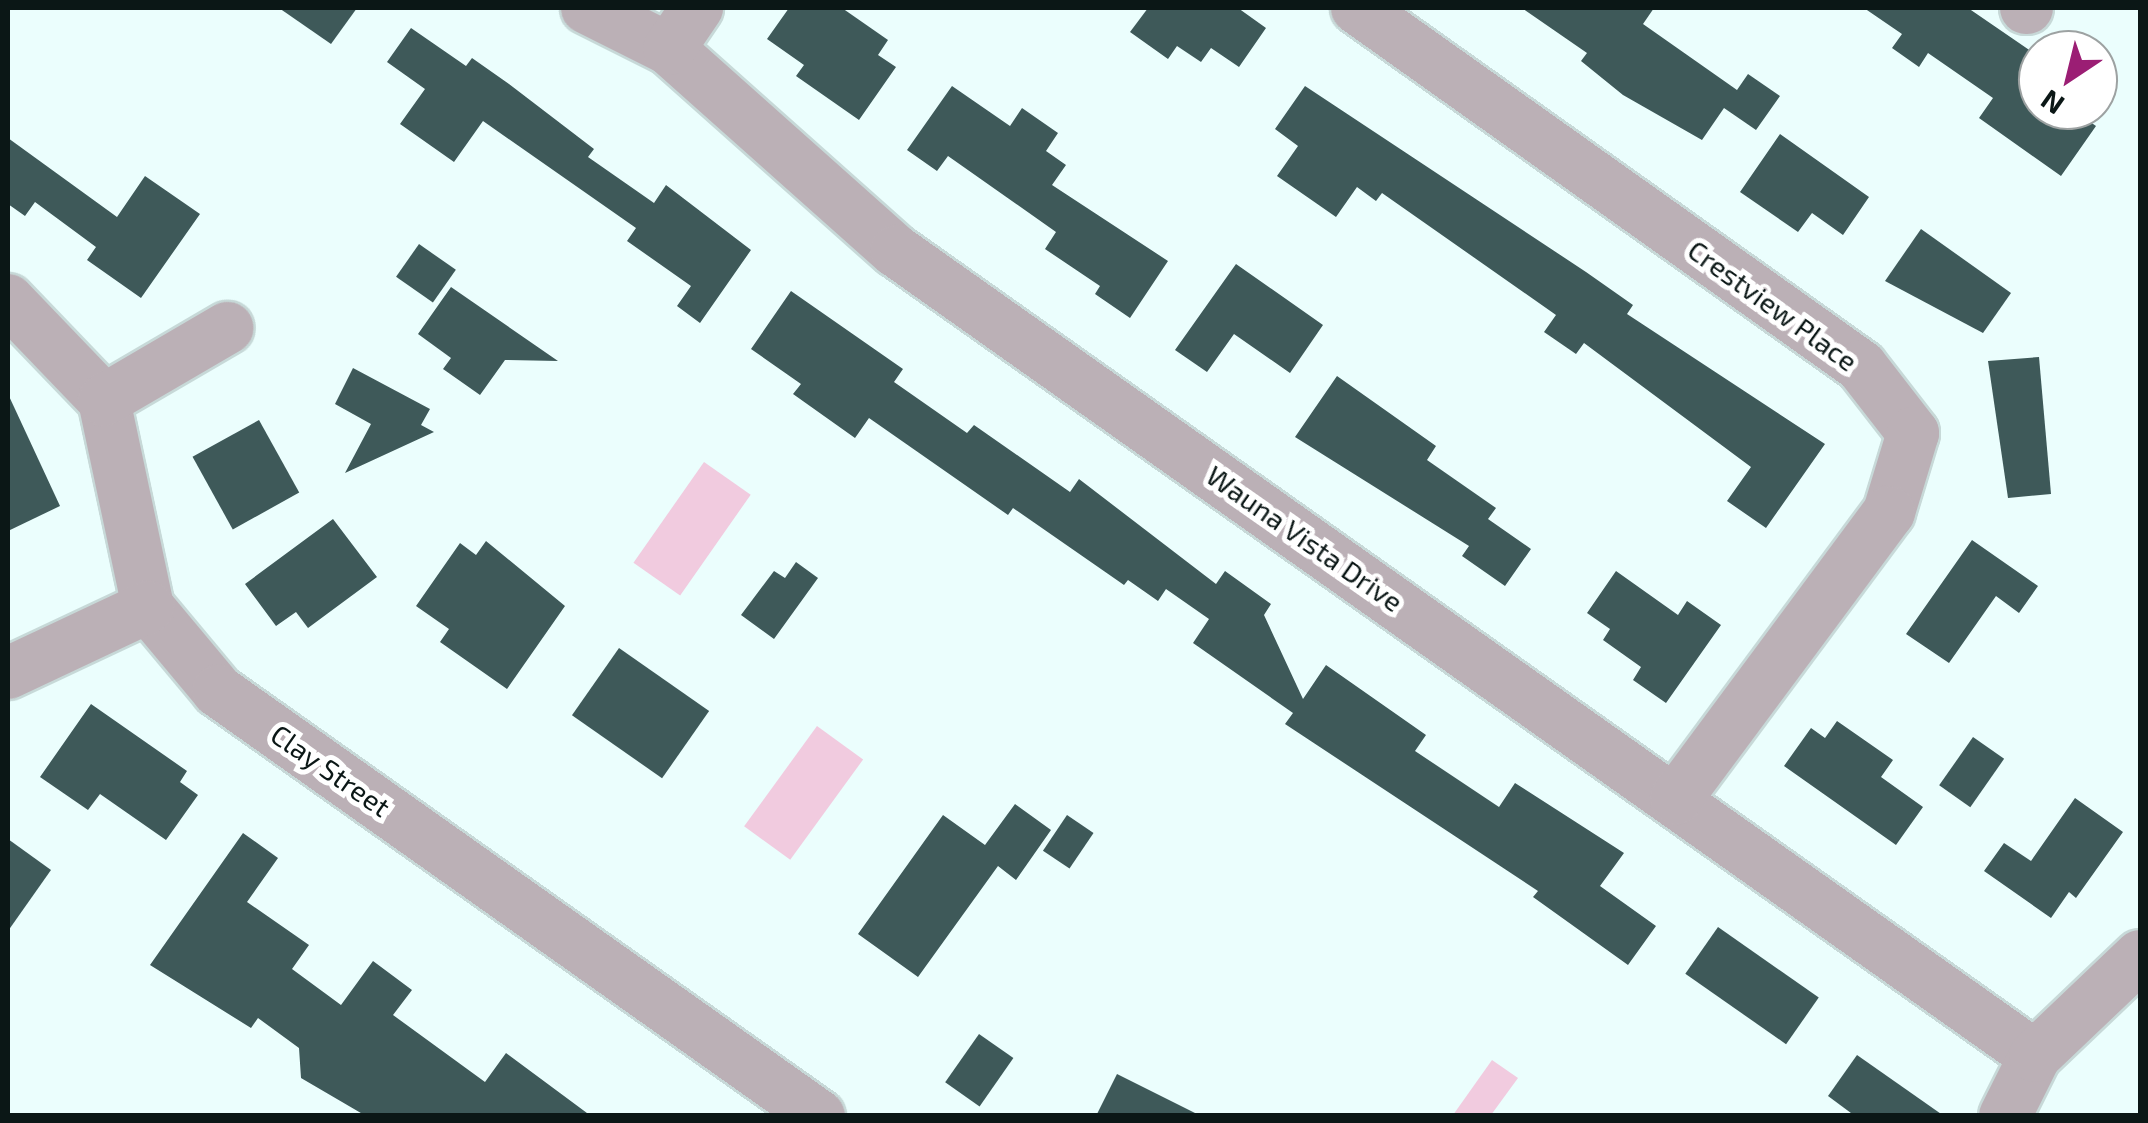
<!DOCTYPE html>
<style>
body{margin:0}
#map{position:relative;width:2148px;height:1123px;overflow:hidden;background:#ebfefd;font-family:"Exo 2",sans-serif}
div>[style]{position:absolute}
.green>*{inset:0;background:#f1cbdf;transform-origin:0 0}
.building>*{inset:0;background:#3e5959;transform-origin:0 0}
.roads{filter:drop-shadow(2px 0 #c7d9d8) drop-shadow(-2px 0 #c7d9d8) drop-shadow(0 2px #c7d9d8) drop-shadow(0 -2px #c7d9d8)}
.minor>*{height:52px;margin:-26px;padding:0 26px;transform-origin:26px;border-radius:26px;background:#bbb0b6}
span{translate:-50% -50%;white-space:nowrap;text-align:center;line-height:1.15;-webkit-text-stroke:10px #fff;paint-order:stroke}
.street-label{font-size:28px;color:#0b1716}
.frame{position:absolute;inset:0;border:10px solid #0b1716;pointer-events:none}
.north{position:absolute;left:2018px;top:30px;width:100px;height:100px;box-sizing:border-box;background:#fff;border:2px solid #9da2a2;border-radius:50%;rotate:215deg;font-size:28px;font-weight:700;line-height:40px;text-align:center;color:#0b1716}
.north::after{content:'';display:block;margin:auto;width:35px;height:45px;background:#9b1e74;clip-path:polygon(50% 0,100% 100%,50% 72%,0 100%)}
</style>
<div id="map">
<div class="green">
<div style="left:704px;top:462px;width:57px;height:123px;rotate:35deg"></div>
<div style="left:817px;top:726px;width:57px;height:124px;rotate:36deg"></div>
<div style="clip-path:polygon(1492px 1060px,1518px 1078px,1491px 1115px,1453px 1115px)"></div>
</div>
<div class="building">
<div style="clip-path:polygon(279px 8px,357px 8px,331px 44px)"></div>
<div style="clip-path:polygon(789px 8px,842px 8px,888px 40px,878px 55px,896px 67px,859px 120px,796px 76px,804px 65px,767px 39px)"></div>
<div style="clip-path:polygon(1148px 8px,1238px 8px,1266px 28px,1239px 67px,1211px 48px,1201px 62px,1177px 46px,1168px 59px,1130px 32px)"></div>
<div style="clip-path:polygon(1522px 8px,1654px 8px,1643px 24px,1737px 90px,1748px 74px,1780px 96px,1756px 130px,1724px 108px,1702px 140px,1623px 95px,1581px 61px,1587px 53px)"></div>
<div style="clip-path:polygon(1864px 8px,1968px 8px,2038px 56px,2038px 110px,2073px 110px,2096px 126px,2061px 176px,1979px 118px,1993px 98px,1928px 53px,1919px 67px,1892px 48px,1902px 34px)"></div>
<div style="clip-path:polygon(411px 28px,466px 66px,472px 58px,509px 84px,594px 149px,588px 157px,654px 203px,666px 185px,751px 250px,700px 323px,677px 306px,691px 286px,627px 241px,636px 228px,483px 121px,454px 162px,400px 124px,425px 89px,387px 62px)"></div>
<div style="clip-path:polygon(952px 86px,1010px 126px,1022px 108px,1058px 133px,1046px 151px,1066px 165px,1052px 185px,1168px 261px,1130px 318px,1095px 294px,1100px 286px,1045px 249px,1056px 232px,948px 156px,937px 171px,907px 150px)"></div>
<div style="clip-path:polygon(1305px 86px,1586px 272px,1633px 305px,1627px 314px,1825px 444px,1766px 528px,1727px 501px,1751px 467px,1584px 343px,1576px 354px,1544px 332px,1556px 315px,1382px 193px,1376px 201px,1357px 187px,1336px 217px,1277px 176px,1298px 146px,1275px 129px)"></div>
<div style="clip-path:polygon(1780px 134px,1869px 197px,1843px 235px,1812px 213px,1798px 232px,1740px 192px)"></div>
<div style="clip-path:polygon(8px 138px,117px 217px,145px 176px,200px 214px,141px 298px,87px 260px,96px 247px,35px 202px,25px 216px,8px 204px)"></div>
<div style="clip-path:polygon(1921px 229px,2011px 293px,1983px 333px,1885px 281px)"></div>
<div style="left:419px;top:244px;width:45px;height:40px;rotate:35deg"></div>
<div style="clip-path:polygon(1236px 264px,1323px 325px,1290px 373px,1234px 334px,1207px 372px,1175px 350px)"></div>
<div style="clip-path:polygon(451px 287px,558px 361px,505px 360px,480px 395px,443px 369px,451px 358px,418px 334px)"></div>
<div style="clip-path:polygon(791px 291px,903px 369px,894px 382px,967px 433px,974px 425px,1070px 492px,1079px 479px,1216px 584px,1225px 571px,1271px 604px,1264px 615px,1303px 699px,1326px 665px,1426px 735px,1415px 751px,1499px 807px,1515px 783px,1624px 853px,1600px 886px,1656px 926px,1628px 965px,1533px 897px,1538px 891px,1285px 724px,1293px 713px,1193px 643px,1209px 619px,1166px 589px,1158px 601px,1128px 580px,1124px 585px,1013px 508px,1008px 515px,869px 418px,855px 438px,793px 394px,801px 384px,751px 349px)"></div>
<div style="clip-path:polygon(2039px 357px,2051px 494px,2008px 498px,1988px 361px)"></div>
<div style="clip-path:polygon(353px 368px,430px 409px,421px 425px,434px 432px,345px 473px,371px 424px,335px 404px)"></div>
<div style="clip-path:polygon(1337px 376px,1436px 446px,1427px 460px,1496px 508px,1488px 519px,1531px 549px,1505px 586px,1462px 556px,1469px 546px,1295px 437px)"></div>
<div style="clip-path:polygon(8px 394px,60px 506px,8px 531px)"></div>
<div style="left:259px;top:420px;width:83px;height:76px;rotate:61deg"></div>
<div style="clip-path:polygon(333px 519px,377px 577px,308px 628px,296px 612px,276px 626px,245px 584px)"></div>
<div style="clip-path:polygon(1972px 540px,2038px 586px,2019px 613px,1996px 596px,1949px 663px,1906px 634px)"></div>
<div style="clip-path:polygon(486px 541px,565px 606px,507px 689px,440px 642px,449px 629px,416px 606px,460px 543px,476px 555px)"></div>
<div style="clip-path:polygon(796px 562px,818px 578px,774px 639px,741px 615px,774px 571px,785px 578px)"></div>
<div style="clip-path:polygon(1616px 571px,1678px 615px,1687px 601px,1721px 625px,1666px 703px,1633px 680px,1641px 667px,1603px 640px,1610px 629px,1587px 613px)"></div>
<div style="left:619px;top:648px;width:110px;height:82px;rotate:35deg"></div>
<div style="clip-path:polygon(91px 704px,187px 771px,180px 782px,198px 795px,166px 840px,100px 794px,88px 810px,40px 777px)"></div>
<div style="clip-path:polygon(1837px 721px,1893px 760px,1881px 777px,1923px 807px,1896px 845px,1784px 766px,1811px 728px,1825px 738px)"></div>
<div style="left:1973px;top:737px;width:38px;height:59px;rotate:35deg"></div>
<div style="clip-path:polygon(2075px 798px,2123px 832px,2076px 898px,2069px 892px,2051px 918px,1984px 871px,2004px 843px,2031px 861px)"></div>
<div style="clip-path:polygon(1015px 804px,1051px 830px,1016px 880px,998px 866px,918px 977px,858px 934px,943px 815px,985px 845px)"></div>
<div style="left:1067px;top:815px;width:32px;height:43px;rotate:34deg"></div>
<div style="clip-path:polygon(243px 833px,278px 858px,247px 902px,309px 945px,292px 969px,341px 1005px,373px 961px,412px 990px,393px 1015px,485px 1082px,506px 1053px,591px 1116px,366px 1116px,301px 1078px,299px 1048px,258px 1018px,251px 1028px,150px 965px)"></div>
<div style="clip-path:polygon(8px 839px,51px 870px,8px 931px)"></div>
<div style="left:1718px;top:927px;width:123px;height:57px;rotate:35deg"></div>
<div style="left:979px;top:1034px;width:42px;height:59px;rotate:35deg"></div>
<div style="clip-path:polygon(1857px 1055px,1944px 1116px,1855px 1116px,1828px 1096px)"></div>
<div style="clip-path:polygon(1117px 1074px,1201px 1116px,1096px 1116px)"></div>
</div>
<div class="roads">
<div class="minor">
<div style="left:587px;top:8px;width:92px;rotate:26.6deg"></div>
<div style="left:669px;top:49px;width:304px;rotate:41.7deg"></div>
<div style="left:896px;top:251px;width:1395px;rotate:35.25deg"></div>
<div style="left:1357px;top:8px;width:618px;rotate:35.39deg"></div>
<div style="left:1861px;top:366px;width:85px;rotate:52.2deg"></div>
<div style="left:1913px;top:433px;width:83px;rotate:106.9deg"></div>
<div style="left:1889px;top:512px;width:357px;rotate:126.6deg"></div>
<div style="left:2026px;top:8px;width:1px"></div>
<div style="left:669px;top:49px;width:50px;rotate:-55.7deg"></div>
<div style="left:8px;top:300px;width:139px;rotate:46.2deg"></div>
<div style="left:104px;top:400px;width:212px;rotate:78deg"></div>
<div style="left:148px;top:607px;width:109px;rotate:50.2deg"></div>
<div style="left:218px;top:691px;width:736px;rotate:35.27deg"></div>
<div style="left:104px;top:400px;width:143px;rotate:-30.3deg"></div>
<div style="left:8px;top:673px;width:155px;rotate:-25.2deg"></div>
<div style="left:2005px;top:1116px;width:67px;rotate:-63.4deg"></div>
<div style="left:2035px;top:1056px;width:145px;rotate:-43.6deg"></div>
</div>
</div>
<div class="street-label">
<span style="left:1773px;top:305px;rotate:36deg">Crestview Place</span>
<span style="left:1305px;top:538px;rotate:35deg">Wauna Vista Drive</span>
<span style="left:331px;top:770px;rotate:35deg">Clay Street</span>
</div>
<div class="frame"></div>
<div class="north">N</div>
</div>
